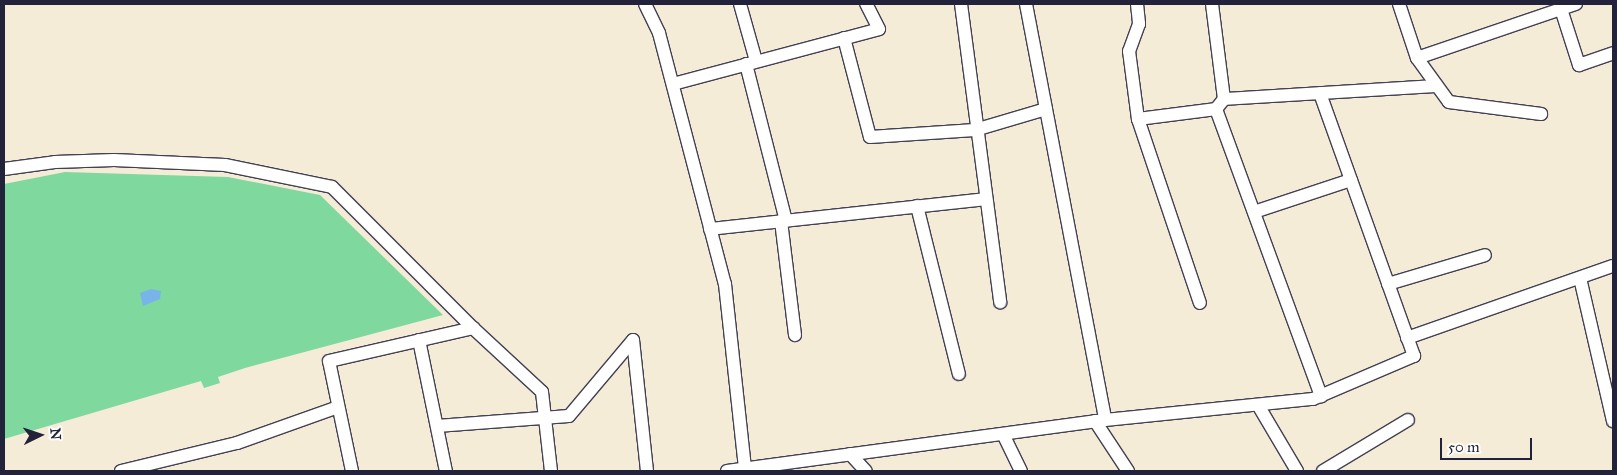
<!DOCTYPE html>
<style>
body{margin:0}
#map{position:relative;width:1617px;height:475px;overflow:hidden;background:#f5ecd8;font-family:"IM FELL Great Primer",serif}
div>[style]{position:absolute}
.green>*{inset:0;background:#7fd89e}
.water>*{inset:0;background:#78b4ea}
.roads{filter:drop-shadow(1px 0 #424053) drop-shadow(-1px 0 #424053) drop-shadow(0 1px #424053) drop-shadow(0 -1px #424053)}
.street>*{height:12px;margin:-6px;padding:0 6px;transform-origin:6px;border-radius:6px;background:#fff}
span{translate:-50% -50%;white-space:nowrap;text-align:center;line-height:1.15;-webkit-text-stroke:4.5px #fdfcf7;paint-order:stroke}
.frame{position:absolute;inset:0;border:5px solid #22223b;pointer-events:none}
.north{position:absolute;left:15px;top:410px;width:50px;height:50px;-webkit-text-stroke:4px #fdfcf7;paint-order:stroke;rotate:86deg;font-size:14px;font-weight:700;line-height:20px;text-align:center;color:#22223b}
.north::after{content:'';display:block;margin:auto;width:18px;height:22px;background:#22223b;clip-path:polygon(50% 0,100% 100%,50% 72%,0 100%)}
.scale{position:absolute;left:1440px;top:438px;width:92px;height:22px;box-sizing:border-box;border:2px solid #22223b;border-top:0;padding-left:6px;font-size:15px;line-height:18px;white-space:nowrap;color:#22223b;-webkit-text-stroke:4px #fdfcf7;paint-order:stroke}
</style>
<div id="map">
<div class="green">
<div style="clip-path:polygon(65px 172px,228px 177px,320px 195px,443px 315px,245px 368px,218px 377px,220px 383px,204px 388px,201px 381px,4px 439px,4px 184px)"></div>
</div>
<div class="water">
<div style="clip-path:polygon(151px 289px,161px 291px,160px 299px,143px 306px,140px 293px)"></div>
</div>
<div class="roads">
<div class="street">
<div style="left:645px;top:4px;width:32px;rotate:64deg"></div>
<div style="left:659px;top:33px;width:260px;rotate:75.3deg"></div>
<div style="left:725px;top:284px;width:186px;rotate:83.8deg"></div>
<div style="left:740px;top:4px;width:59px;rotate:74.3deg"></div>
<div style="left:961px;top:4px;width:301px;rotate:82.5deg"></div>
<div style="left:1026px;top:4px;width:423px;rotate:79.2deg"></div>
<div style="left:1105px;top:420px;width:209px;rotate:-5.8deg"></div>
<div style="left:1313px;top:399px;width:110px;rotate:-23.1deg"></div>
<div style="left:1414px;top:356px;width:279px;rotate:-109.7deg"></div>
<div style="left:1137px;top:4px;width:20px;rotate:84deg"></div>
<div style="left:1139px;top:24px;width:29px;rotate:110deg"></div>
<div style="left:1129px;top:51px;width:69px;rotate:82.5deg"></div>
<div style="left:1138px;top:119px;width:194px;rotate:71.4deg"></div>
<div style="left:1399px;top:4px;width:57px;rotate:71.6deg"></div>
<div style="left:1417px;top:58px;width:54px;rotate:54deg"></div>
<div style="left:1449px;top:102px;width:93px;rotate:7.4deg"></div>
<div style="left:1561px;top:9px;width:59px;rotate:72.2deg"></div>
<div style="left:1579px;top:65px;width:36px;rotate:-19deg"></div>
<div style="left:844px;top:38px;width:102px;rotate:75.3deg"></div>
<div style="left:870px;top:137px;width:105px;rotate:-3.8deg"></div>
<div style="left:975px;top:130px;width:74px;rotate:-16.5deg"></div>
<div style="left:1417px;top:58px;width:168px;rotate:-18.8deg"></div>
<div style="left:746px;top:64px;width:162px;rotate:75.7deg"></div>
<div style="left:673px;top:84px;width:213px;rotate:-14.9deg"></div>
<div style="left:879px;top:29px;width:28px;rotate:-117deg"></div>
<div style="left:1224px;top:99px;width:210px;rotate:-3.5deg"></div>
<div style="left:1216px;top:109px;width:306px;rotate:69.9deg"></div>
<div style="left:1138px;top:119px;width:79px;rotate:-7.3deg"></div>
<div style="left:1216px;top:109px;width:13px;rotate:-51deg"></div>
<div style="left:1224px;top:99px;width:96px;rotate:-97.2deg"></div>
<div style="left:4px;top:169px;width:51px;rotate:-7.8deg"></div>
<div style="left:55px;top:162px;width:59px;rotate:-1.9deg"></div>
<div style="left:114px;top:160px;width:111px;rotate:2.6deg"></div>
<div style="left:225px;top:165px;width:109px;rotate:11.6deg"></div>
<div style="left:332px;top:187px;width:199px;rotate:45deg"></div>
<div style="left:473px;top:328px;width:94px;rotate:42.8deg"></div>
<div style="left:542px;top:392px;width:80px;rotate:83.5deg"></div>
<div style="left:917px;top:206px;width:173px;rotate:76deg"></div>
<div style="left:1254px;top:212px;width:102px;rotate:-18.3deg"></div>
<div style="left:781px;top:221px;width:115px;rotate:83deg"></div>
<div style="left:710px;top:229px;width:277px;rotate:-6.2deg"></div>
<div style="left:1580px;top:278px;width:147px;rotate:77deg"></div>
<div style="left:1388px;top:284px;width:101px;rotate:-16.6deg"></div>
<div style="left:1407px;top:338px;width:218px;rotate:-19.3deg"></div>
<div style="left:419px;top:340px;width:134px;rotate:78.4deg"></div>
<div style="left:633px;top:340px;width:132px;rotate:83.9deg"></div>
<div style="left:1258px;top:405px;width:77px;rotate:59.4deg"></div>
<div style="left:1095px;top:421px;width:60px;rotate:56.6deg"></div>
<div style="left:437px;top:426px;width:132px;rotate:-4.3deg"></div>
<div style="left:569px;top:416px;width:99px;rotate:-49.9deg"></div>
<div style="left:1003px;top:434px;width:41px;rotate:64.1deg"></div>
<div style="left:850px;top:454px;width:23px;rotate:47deg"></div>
<div style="left:121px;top:471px;width:119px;rotate:-13.6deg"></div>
<div style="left:237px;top:443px;width:107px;rotate:-19.6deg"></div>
<div style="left:352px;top:471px;width:112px;rotate:-101.8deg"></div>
<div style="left:329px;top:361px;width:148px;rotate:-12.9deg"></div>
<div style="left:727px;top:471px;width:381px;rotate:-7.7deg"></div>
<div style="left:1323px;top:471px;width:99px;rotate:-31deg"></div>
</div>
</div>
<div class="frame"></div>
<div class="north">N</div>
<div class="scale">50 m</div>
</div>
